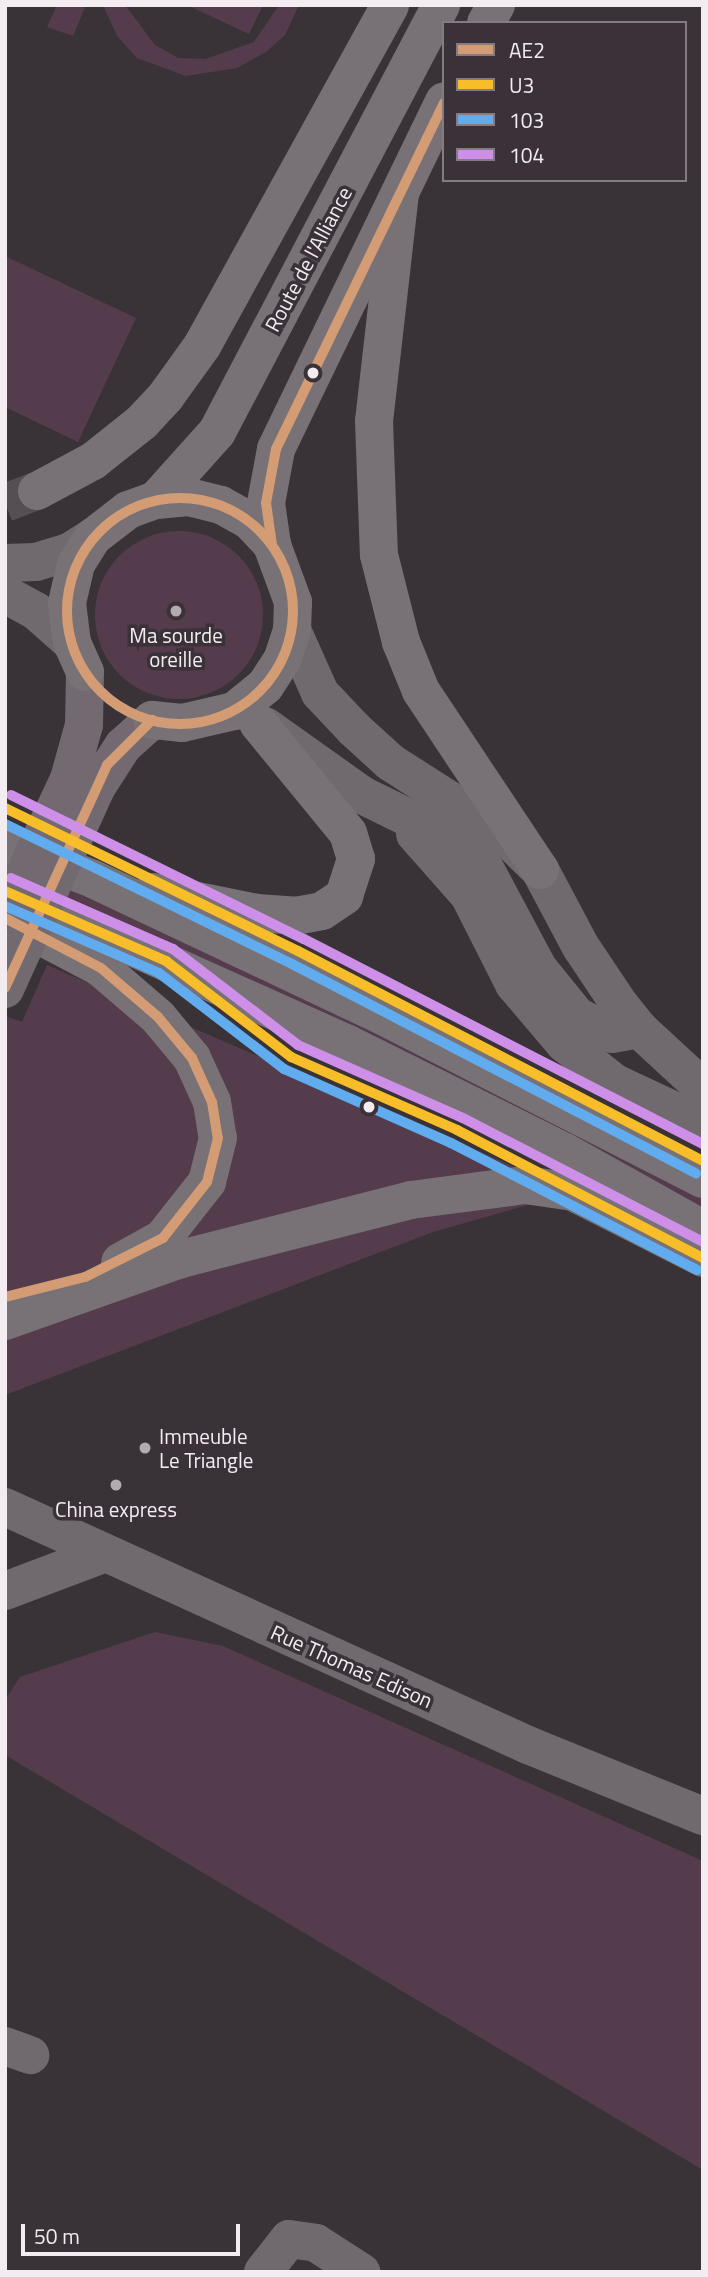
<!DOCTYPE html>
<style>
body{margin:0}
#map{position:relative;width:708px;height:2277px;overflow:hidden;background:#393337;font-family:"Titillium Web",sans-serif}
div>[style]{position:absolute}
.green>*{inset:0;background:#553c4d}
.round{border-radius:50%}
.highway-tunnel>*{height:38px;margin-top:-19px;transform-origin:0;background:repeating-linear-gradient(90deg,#554f53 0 38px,transparent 0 57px)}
.minor>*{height:38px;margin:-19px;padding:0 19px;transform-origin:19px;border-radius:19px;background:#706a6e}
.major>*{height:38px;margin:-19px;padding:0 19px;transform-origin:19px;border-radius:19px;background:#726a70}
.highway>*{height:38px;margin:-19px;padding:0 19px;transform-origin:19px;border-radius:19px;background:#787175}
.major-bridge>*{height:38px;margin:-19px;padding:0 19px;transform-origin:19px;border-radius:19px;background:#726a70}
.bus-1>*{height:10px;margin:-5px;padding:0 5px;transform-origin:5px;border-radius:5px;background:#d39c74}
.bus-1>.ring{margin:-5px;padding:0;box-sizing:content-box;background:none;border:10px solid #d39c74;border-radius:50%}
.bus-2>*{height:10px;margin:-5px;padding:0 5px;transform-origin:5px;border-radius:5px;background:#f8be29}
.bus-3>*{height:10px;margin:-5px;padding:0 5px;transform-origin:5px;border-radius:5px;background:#60acee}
.bus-4>*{height:10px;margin:-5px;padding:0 5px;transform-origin:5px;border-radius:5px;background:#ce8fe9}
.dots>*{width:19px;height:19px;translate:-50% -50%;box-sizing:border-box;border:4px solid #3b3138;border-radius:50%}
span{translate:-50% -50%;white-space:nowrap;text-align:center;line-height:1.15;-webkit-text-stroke:7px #3b3138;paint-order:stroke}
.street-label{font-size:21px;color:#f3ecf1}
.poi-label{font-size:21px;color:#f3ecf1}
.left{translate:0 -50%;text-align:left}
.frame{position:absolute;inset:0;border:7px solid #f3ecf1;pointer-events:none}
.legend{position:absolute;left:442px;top:21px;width:245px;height:161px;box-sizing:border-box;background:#3b3138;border:2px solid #857c82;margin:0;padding:9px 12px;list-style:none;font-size:21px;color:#f3ecf1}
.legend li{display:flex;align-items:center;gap:14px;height:35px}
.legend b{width:35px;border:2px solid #857c82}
.scale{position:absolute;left:21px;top:2224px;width:219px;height:32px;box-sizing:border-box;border:4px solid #f3ecf1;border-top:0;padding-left:9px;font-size:21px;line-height:24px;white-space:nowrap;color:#f3ecf1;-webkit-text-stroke:5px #3b3138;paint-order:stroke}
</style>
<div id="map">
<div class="green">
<div style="clip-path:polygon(57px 5px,86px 5px,73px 36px,47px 27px)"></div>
<div style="clip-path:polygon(103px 5px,125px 5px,155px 45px,178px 58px,205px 59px,254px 42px,279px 5px,299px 5px,285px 35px,266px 52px,237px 68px,186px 76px,137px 58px,117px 36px)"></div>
<div style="clip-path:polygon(187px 5px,263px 5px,249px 34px)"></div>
<div style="clip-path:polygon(5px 256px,136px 318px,78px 442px,5px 407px)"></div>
<div class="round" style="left:95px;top:531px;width:168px;height:168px"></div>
<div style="clip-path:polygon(5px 863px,99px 897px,703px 1192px,703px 1210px,5px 876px)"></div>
<div style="clip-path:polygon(47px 965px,573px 1192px,433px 1232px,5px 1395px,5px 1016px,22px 1022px)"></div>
<div style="clip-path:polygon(155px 1632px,223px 1646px,703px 1861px,703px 2170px,5px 1755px,5px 1700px,20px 1677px)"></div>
</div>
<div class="highway-tunnel">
<div style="left:5px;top:503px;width:34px;rotate:-21deg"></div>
</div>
<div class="minor">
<div style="left:5px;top:563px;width:31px;rotate:-2deg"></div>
<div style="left:36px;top:562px;width:34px;rotate:-17deg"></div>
<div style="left:69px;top:552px;width:28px;rotate:-32deg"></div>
<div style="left:5px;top:594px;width:35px;rotate:29deg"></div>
<div style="left:36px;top:611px;width:48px;rotate:41.6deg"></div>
<div style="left:292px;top:630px;width:69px;rotate:66deg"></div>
<div style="left:320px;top:693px;width:50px;rotate:46.6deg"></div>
<div style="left:354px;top:729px;width:49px;rotate:42.5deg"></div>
<div style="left:390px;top:762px;width:135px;rotate:32.6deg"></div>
<div style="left:504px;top:835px;width:50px;rotate:44.2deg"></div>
<div style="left:540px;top:870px;width:87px;rotate:62deg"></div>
<div style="left:581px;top:947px;width:69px;rotate:56.3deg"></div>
<div style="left:619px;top:1004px;width:32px;rotate:51deg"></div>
<div style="left:639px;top:1029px;width:87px;rotate:42.7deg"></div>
<div style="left:265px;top:726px;width:119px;rotate:35.4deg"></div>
<div style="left:362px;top:795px;width:111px;rotate:26.1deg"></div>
<div style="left:462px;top:844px;width:28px;rotate:44deg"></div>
<div style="left:482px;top:863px;width:119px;rotate:61.9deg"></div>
<div style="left:538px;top:968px;width:62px;rotate:50.9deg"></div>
<div style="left:577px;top:1016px;width:39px;rotate:27deg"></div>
<div style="left:612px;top:1034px;width:27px;rotate:-10deg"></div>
<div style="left:415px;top:834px;width:81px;rotate:48.5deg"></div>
<div style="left:469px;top:895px;width:100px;rotate:63.2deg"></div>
<div style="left:514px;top:984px;width:77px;rotate:49.7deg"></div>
<div style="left:564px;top:1043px;width:65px;rotate:38.1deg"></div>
<div style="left:615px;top:1083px;width:97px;rotate:25deg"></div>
<div style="left:5px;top:1507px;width:575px;rotate:24.47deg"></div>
<div style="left:528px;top:1745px;width:189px;rotate:22.1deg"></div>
<div style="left:5px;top:1591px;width:105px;rotate:-20.7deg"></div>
<div style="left:5px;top:2046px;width:27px;rotate:20deg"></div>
<div style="left:263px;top:2272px;width:42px;rotate:-51.8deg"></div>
<div style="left:289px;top:2239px;width:27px;rotate:8deg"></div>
<div style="left:316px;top:2243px;width:54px;rotate:32.8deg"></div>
</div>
<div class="major">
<div style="left:69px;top:779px;width:56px;rotate:-74.5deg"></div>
<div style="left:84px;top:725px;width:53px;rotate:-88.9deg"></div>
<div style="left:96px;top:788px;width:50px;rotate:-57.3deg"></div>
<div style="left:123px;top:746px;width:39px;rotate:-42deg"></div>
</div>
<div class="highway">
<div style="left:486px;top:23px;width:21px;rotate:-61deg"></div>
<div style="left:400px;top:193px;width:229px;rotate:96.5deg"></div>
<div style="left:374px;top:421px;width:134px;rotate:87.9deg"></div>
<div style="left:379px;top:555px;width:90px;rotate:75.8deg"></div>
<div style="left:401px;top:642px;width:53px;rotate:67.8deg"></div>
<div style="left:421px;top:691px;width:215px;rotate:56.4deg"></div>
<div style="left:37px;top:491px;width:64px;rotate:-28.2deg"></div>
<div style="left:93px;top:461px;width:63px;rotate:-38.5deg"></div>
<div style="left:142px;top:422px;width:35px;rotate:-47deg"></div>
<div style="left:166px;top:396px;width:62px;rotate:-54.2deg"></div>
<div style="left:202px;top:346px;width:389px;rotate:-61.1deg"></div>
<div style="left:156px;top:500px;width:91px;rotate:-48.1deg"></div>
<div style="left:217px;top:432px;width:482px;rotate:-62.3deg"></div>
<div style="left:272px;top:545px;width:42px;rotate:-98.1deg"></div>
<div style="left:266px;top:503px;width:55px;rotate:-79.5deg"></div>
<div style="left:276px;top:449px;width:386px;rotate:-64.2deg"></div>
<div style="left:85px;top:672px;width:32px;rotate:-114deg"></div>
<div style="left:72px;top:643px;width:40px;rotate:-97.1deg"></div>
<div style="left:67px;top:603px;width:40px;rotate:-77deg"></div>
<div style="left:76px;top:564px;width:32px;rotate:-58deg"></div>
<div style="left:93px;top:537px;width:44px;rotate:-37.6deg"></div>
<div style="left:128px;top:510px;width:30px;rotate:-20deg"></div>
<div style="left:156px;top:500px;width:33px;rotate:-5deg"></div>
<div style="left:189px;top:497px;width:33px;rotate:14deg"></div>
<div style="left:221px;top:505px;width:33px;rotate:29deg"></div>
<div style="left:250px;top:521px;width:33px;rotate:47deg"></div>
<div style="left:272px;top:545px;width:61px;rotate:69.8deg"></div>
<div style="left:293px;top:602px;width:28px;rotate:92deg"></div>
<div style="left:292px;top:630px;width:32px;rotate:108deg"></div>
<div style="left:282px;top:660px;width:31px;rotate:123deg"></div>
<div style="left:265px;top:686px;width:40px;rotate:141deg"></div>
<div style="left:234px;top:711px;width:53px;rotate:167deg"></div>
<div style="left:182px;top:723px;width:30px;rotate:-174deg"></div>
<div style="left:5px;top:845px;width:94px;rotate:21.1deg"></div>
<div style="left:93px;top:879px;width:321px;rotate:25.3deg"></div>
<div style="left:383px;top:1016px;width:359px;rotate:27deg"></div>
<div style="left:153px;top:892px;width:106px;rotate:11.4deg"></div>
<div style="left:257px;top:913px;width:39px;rotate:4deg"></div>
<div style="left:296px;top:916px;width:26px;rotate:-11deg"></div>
<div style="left:322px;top:911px;width:27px;rotate:-34deg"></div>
<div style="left:344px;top:896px;width:39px;rotate:-72deg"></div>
<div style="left:356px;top:859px;width:27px;rotate:-107deg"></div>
<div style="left:348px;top:833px;width:142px;rotate:-129.3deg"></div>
<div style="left:14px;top:894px;width:366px;rotate:24.2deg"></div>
<div style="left:348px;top:1044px;width:242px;rotate:26.5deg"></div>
<div style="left:565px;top:1152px;width:158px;rotate:29.2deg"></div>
<div style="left:10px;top:920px;width:103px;rotate:27.8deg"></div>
<div style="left:101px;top:968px;width:75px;rotate:40.7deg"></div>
<div style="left:158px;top:1017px;width:53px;rotate:50.3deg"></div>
<div style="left:192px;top:1058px;width:48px;rotate:65.6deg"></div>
<div style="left:212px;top:1102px;width:36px;rotate:81deg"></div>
<div style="left:218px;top:1138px;width:45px;rotate:104deg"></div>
<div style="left:207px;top:1182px;width:71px;rotate:128.2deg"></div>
<div style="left:163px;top:1238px;width:49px;rotate:150.8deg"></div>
<div style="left:5px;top:1321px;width:187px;rotate:-19.4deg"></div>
<div style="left:181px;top:1259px;width:237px;rotate:-14.4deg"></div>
<div style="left:411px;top:1200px;width:115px;rotate:-7.5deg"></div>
<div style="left:525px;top:1185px;width:49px;rotate:8.3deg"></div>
<div style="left:573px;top:1192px;width:146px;rotate:26.9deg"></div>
</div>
<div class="major-bridge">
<div style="left:5px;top:915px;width:150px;rotate:-64.8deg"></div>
<div style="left:5px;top:989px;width:221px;rotate:-65.6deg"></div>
</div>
<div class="bus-1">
<div class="ring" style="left:67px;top:498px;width:216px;height:216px"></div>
<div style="left:272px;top:545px;width:42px;rotate:-98.1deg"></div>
<div style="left:266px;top:503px;width:55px;rotate:-79.5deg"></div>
<div style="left:276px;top:449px;width:385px;rotate:-64.1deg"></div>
<div style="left:5px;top:918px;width:108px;rotate:27.5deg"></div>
<div style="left:101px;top:968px;width:75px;rotate:40.7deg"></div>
<div style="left:158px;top:1017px;width:53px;rotate:50.3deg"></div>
<div style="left:192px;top:1058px;width:48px;rotate:65.6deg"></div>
<div style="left:212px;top:1102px;width:36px;rotate:81deg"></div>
<div style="left:218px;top:1138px;width:45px;rotate:104deg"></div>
<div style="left:207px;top:1182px;width:71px;rotate:128.2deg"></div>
<div style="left:163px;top:1238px;width:87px;rotate:153.4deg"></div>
<div style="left:85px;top:1277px;width:82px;rotate:166deg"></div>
<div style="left:5px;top:988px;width:245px;rotate:-65.4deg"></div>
<div style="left:107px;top:765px;width:64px;rotate:-45deg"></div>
</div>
<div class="bus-2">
<div style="left:5px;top:808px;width:326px;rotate:26deg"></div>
<div style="left:298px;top:951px;width:456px;rotate:27.4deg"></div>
<div style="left:5px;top:891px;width:176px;rotate:23.5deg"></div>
<div style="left:166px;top:961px;width:158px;rotate:37.5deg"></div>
<div style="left:291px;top:1057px;width:181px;rotate:23.7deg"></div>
<div style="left:457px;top:1130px;width:277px;rotate:27.5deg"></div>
</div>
<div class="bus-3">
<div style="left:5px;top:824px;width:319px;rotate:26deg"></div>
<div style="left:292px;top:964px;width:455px;rotate:27.4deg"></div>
<div style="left:5px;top:906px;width:168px;rotate:23.5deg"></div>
<div style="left:159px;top:973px;width:158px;rotate:37.5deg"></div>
<div style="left:284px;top:1069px;width:183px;rotate:23.9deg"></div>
<div style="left:451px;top:1143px;width:277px;rotate:27.3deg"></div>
</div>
<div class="bus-4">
<div style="left:11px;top:795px;width:326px;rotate:26.2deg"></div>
<div style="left:304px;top:939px;width:449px;rotate:27.2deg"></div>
<div style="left:11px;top:878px;width:177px;rotate:23.7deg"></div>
<div style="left:173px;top:949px;width:158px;rotate:37.5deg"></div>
<div style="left:298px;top:1045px;width:180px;rotate:23.9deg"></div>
<div style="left:463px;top:1118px;width:270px;rotate:27.3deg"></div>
</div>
<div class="dots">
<div style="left:313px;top:373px;background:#f3ecf1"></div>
<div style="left:176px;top:611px;background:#b2abb0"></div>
<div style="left:369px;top:1107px;background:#f3ecf1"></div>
<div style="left:145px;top:1448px;background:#b2abb0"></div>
<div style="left:116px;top:1485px;background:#b2abb0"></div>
</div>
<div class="street-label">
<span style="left:308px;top:259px;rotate:-62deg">Route de l'Alliance</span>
<span style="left:352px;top:1666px;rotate:24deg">Rue Thomas Edison</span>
</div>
<div class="poi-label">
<span style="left:176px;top:647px">Ma sourde<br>oreille</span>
<span class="left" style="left:159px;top:1448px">Immeuble<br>Le Triangle</span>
<span style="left:116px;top:1509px">China express</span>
</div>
<div class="frame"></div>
<ul class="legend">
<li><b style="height:9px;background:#d39c74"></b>AE2</li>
<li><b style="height:9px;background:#f8be29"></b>U3</li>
<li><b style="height:9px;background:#60acee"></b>103</li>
<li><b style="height:9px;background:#ce8fe9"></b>104</li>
</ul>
<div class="scale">50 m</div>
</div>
